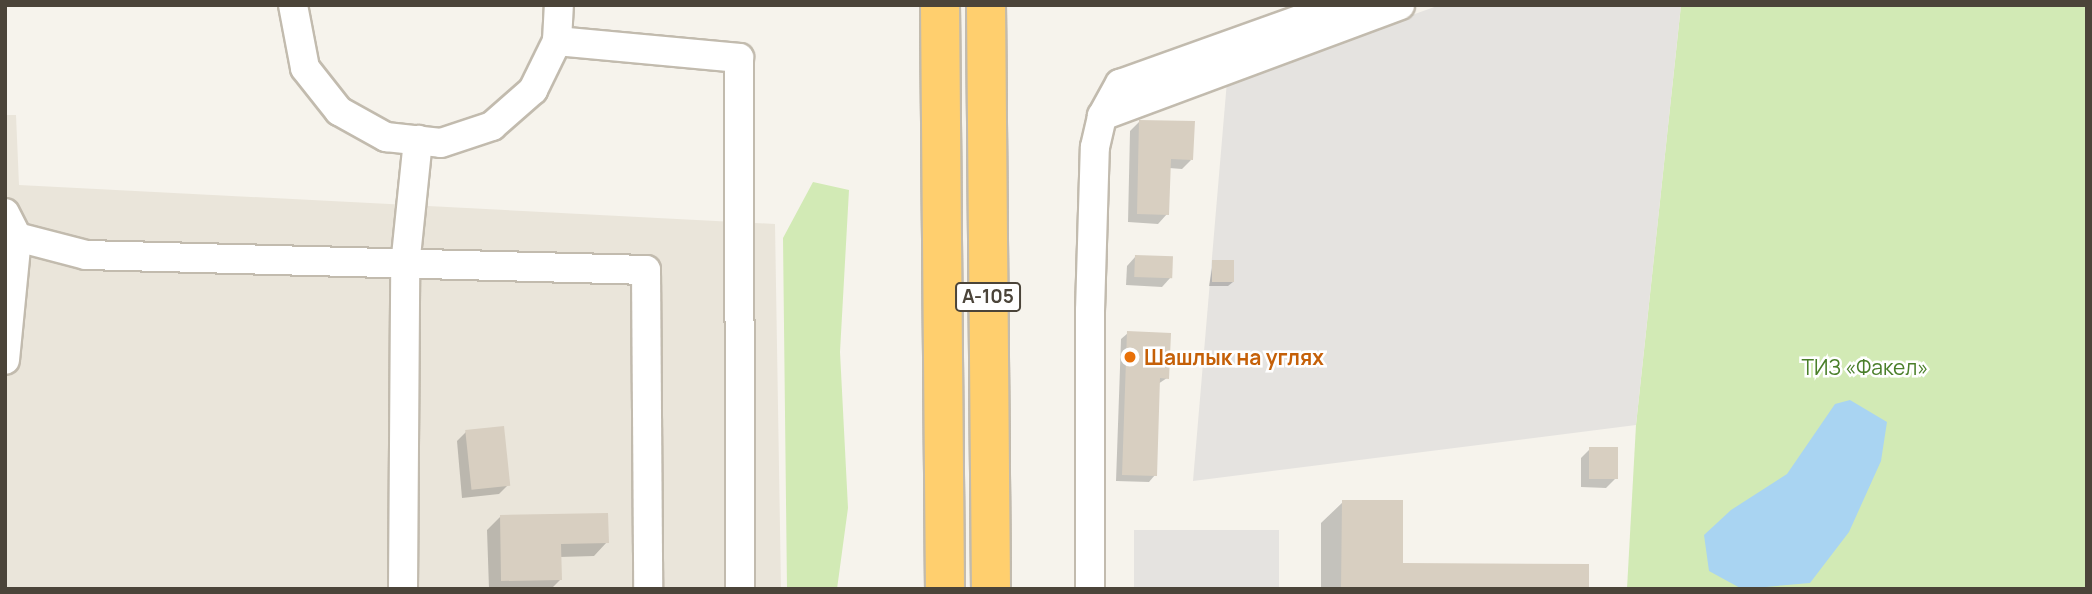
<!DOCTYPE html>
<meta charset="utf-8">
<style>
body{margin:0}
#map{position:relative;width:2092px;height:594px;overflow:hidden;background:#f6f3ec;font-family:Manrope,sans-serif}
div>[style]{position:absolute}
.residential>*{inset:0;background:#eae5da}
.green>*{inset:0;background:#d2eab5}
.parking>*{inset:0;background:#e5e3e0;transform-origin:0 0}
.water>*{inset:0;background:#a9d4f2}
.shadow>*{inset:0;background:#0003}
.building>*{inset:0;background:#d8cfc1;transform-origin:0 0}
.roads{filter:drop-shadow(2px 0 #c2bbae) drop-shadow(-2px 0 #c2bbae) drop-shadow(0 2px #c2bbae) drop-shadow(0 -2px #c2bbae)}
.minor>*{height:28px;margin:-14px;padding:0 14px;transform-origin:14px;border-radius:14px;background:#fff}
.highway>*{height:38px;margin:-19px;padding:0 19px;transform-origin:19px;border-radius:19px;background:#ffcf6e}
.dots>*{width:19px;height:19px;translate:-50% -50%;box-sizing:border-box;border:4px solid #fff;border-radius:50%}
span{translate:-50% -50%;white-space:nowrap;text-align:center;line-height:1.15;-webkit-text-stroke:5px #fff;paint-order:stroke}
.shield-label span{padding:2px 5px;background:#fff;border:2px solid;border-radius:5px;-webkit-text-stroke-width:0}
.shield-label{font-size:19px;color:#4b4439;font-weight:700}
.food-label{font-size:21px;color:#c56008;font-weight:700}
.left{translate:0 -50%;text-align:left}
.park-label{font-size:21px;color:#4a7f2a}
.frame{position:absolute;inset:0;border:7px solid #4b4439;pointer-events:none}
</style>
<div id="map">
<div class="residential">
<div style="clip-path:polygon(5px 115px,16px 115px,19px 185px,775px 224px,781px 589px,5px 589px)"></div>
</div>
<div class="green">
<div style="clip-path:polygon(1681px 5px,2087px 5px,2087px 589px,1627px 589px,1636px 425px)"></div>
<div style="clip-path:polygon(813px 182px,849px 190px,840px 352px,848px 508px,837px 589px,787px 589px,783px 238px)"></div>
</div>
<div class="parking">
<div style="clip-path:polygon(1440px 5px,1681px 5px,1636px 425px,1193px 481px,1227px 81px)"></div>
<div style="left:1134px;top:530px;width:145px;height:59px"></div>
</div>
<div class="water">
<div style="clip-path:polygon(1850px 400px,1887px 422px,1881px 461px,1849px 532px,1810px 583px,1742px 589px,1709px 571px,1704px 535px,1731px 510px,1787px 474px,1835px 404px)"></div>
</div>
<div class="shadow">
<div style="clip-path:polygon(1139px 122px,1191px 160px,1182px 169px,1169px 168px,1167px 214px,1158px 224px,1128px 222px,1130px 131px)"></div>
<div style="clip-path:polygon(1136px 256px,1171px 277px,1162px 287px,1126px 285px,1127px 266px)"></div>
<div style="clip-path:polygon(1213px 262px,1233px 282px,1228px 286px,1209px 286px)"></div>
<div style="clip-path:polygon(1128px 333px,1167px 378px,1158px 384px,1155px 475px,1149px 482px,1116px 481px,1121px 339px)"></div>
<div style="clip-path:polygon(466px 432px,508px 485px,499px 494px,462px 498px,457px 441px)"></div>
<div style="clip-path:polygon(1590px 449px,1616px 478px,1606px 488px,1581px 487px,1581px 458px)"></div>
<div style="clip-path:polygon(1343px 502px,1401px 565px,1587px 589px,1321px 589px,1321px 523px)"></div>
<div style="clip-path:polygon(501px 516px,607px 542px,594px 556px,560px 557px,561px 579px,551px 589px,489px 589px,487px 530px)"></div>
</div>
<div class="building">
<div style="clip-path:polygon(1139px 120px,1195px 121px,1193px 160px,1171px 159px,1169px 215px,1137px 214px)"></div>
<div style="left:1135px;top:255px;width:38px;height:22px;rotate:2deg"></div>
<div style="left:1212px;top:260px;width:22px;height:22px"></div>
<div style="clip-path:polygon(1127px 331px,1171px 333px,1169px 379px,1160px 378px,1157px 476px,1122px 475px)"></div>
<div style="left:504px;top:426px;width:60px;height:39px;rotate:84deg"></div>
<div style="left:1589px;top:447px;width:29px;height:32px"></div>
<div style="clip-path:polygon(1342px 500px,1403px 500px,1403px 563px,1589px 564px,1589px 589px,1341px 589px)"></div>
<div style="clip-path:polygon(608px 513px,609px 543px,561px 544px,562px 580px,501px 581px,500px 515px)"></div>
</div>
<div class="roads">
<div class="minor">
<div style="left:293px;top:5px;width:64px;rotate:79.2deg"></div>
<div style="left:305px;top:68px;width:55px;rotate:51.7deg"></div>
<div style="left:339px;top:111px;width:54px;rotate:29deg"></div>
<div style="left:386px;top:137px;width:55px;rotate:6.2deg"></div>
<div style="left:441px;top:143px;width:54px;rotate:-18.4deg"></div>
<div style="left:492px;top:126px;width:55px;rotate:-41.3deg"></div>
<div style="left:533px;top:90px;width:55px;rotate:-63.9deg"></div>
<div style="left:557px;top:41px;width:36px;rotate:-87deg"></div>
<div style="left:557px;top:41px;width:183px;rotate:5.3deg"></div>
<div style="left:739px;top:58px;width:531px;rotate:89.89deg"></div>
<div style="left:1102px;top:116px;width:318px;rotate:-20.4deg"></div>
<div style="left:5px;top:213px;width:27px;rotate:63deg"></div>
<div style="left:5px;top:360px;width:124px;rotate:-84.4deg"></div>
<div style="left:17px;top:237px;width:71px;rotate:14.6deg"></div>
<div style="left:86px;top:255px;width:560px;rotate:1.53deg"></div>
<div style="left:646px;top:270px;width:319px;rotate:89.6deg"></div>
<div style="left:403px;top:589px;width:323px;rotate:-89.6deg"></div>
<div style="left:405px;top:266px;width:127px;rotate:-84.1deg"></div>
<div style="left:1090px;top:589px;width:278px;rotate:-90deg"></div>
<div style="left:1090px;top:311px;width:164px;rotate:-88.3deg"></div>
<div style="left:1095px;top:147px;width:32px;rotate:-77deg"></div>
<div style="left:1102px;top:116px;width:37px;rotate:-61deg"></div>
<div style="left:1120px;top:84px;width:235px;rotate:-19.7deg"></div>
</div>
<div class="highway">
<div style="left:940px;top:5px;width:584px;rotate:89.51deg"></div>
<div style="left:986px;top:5px;width:584px;rotate:89.51deg"></div>
</div>
</div>
<div class="dots">
<div style="left:1130px;top:357px;background:#e8710a"></div>
</div>
<div class="shield-label">
<span style="left:988px;top:297px">А-105</span>
</div>
<div class="food-label">
<span class="left" style="left:1144px;top:357px">Шашлык на углях</span>
</div>
<div class="park-label">
<span style="left:1865px;top:367px">ТИЗ «Факел»</span>
</div>
<div class="frame"></div>
</div>
